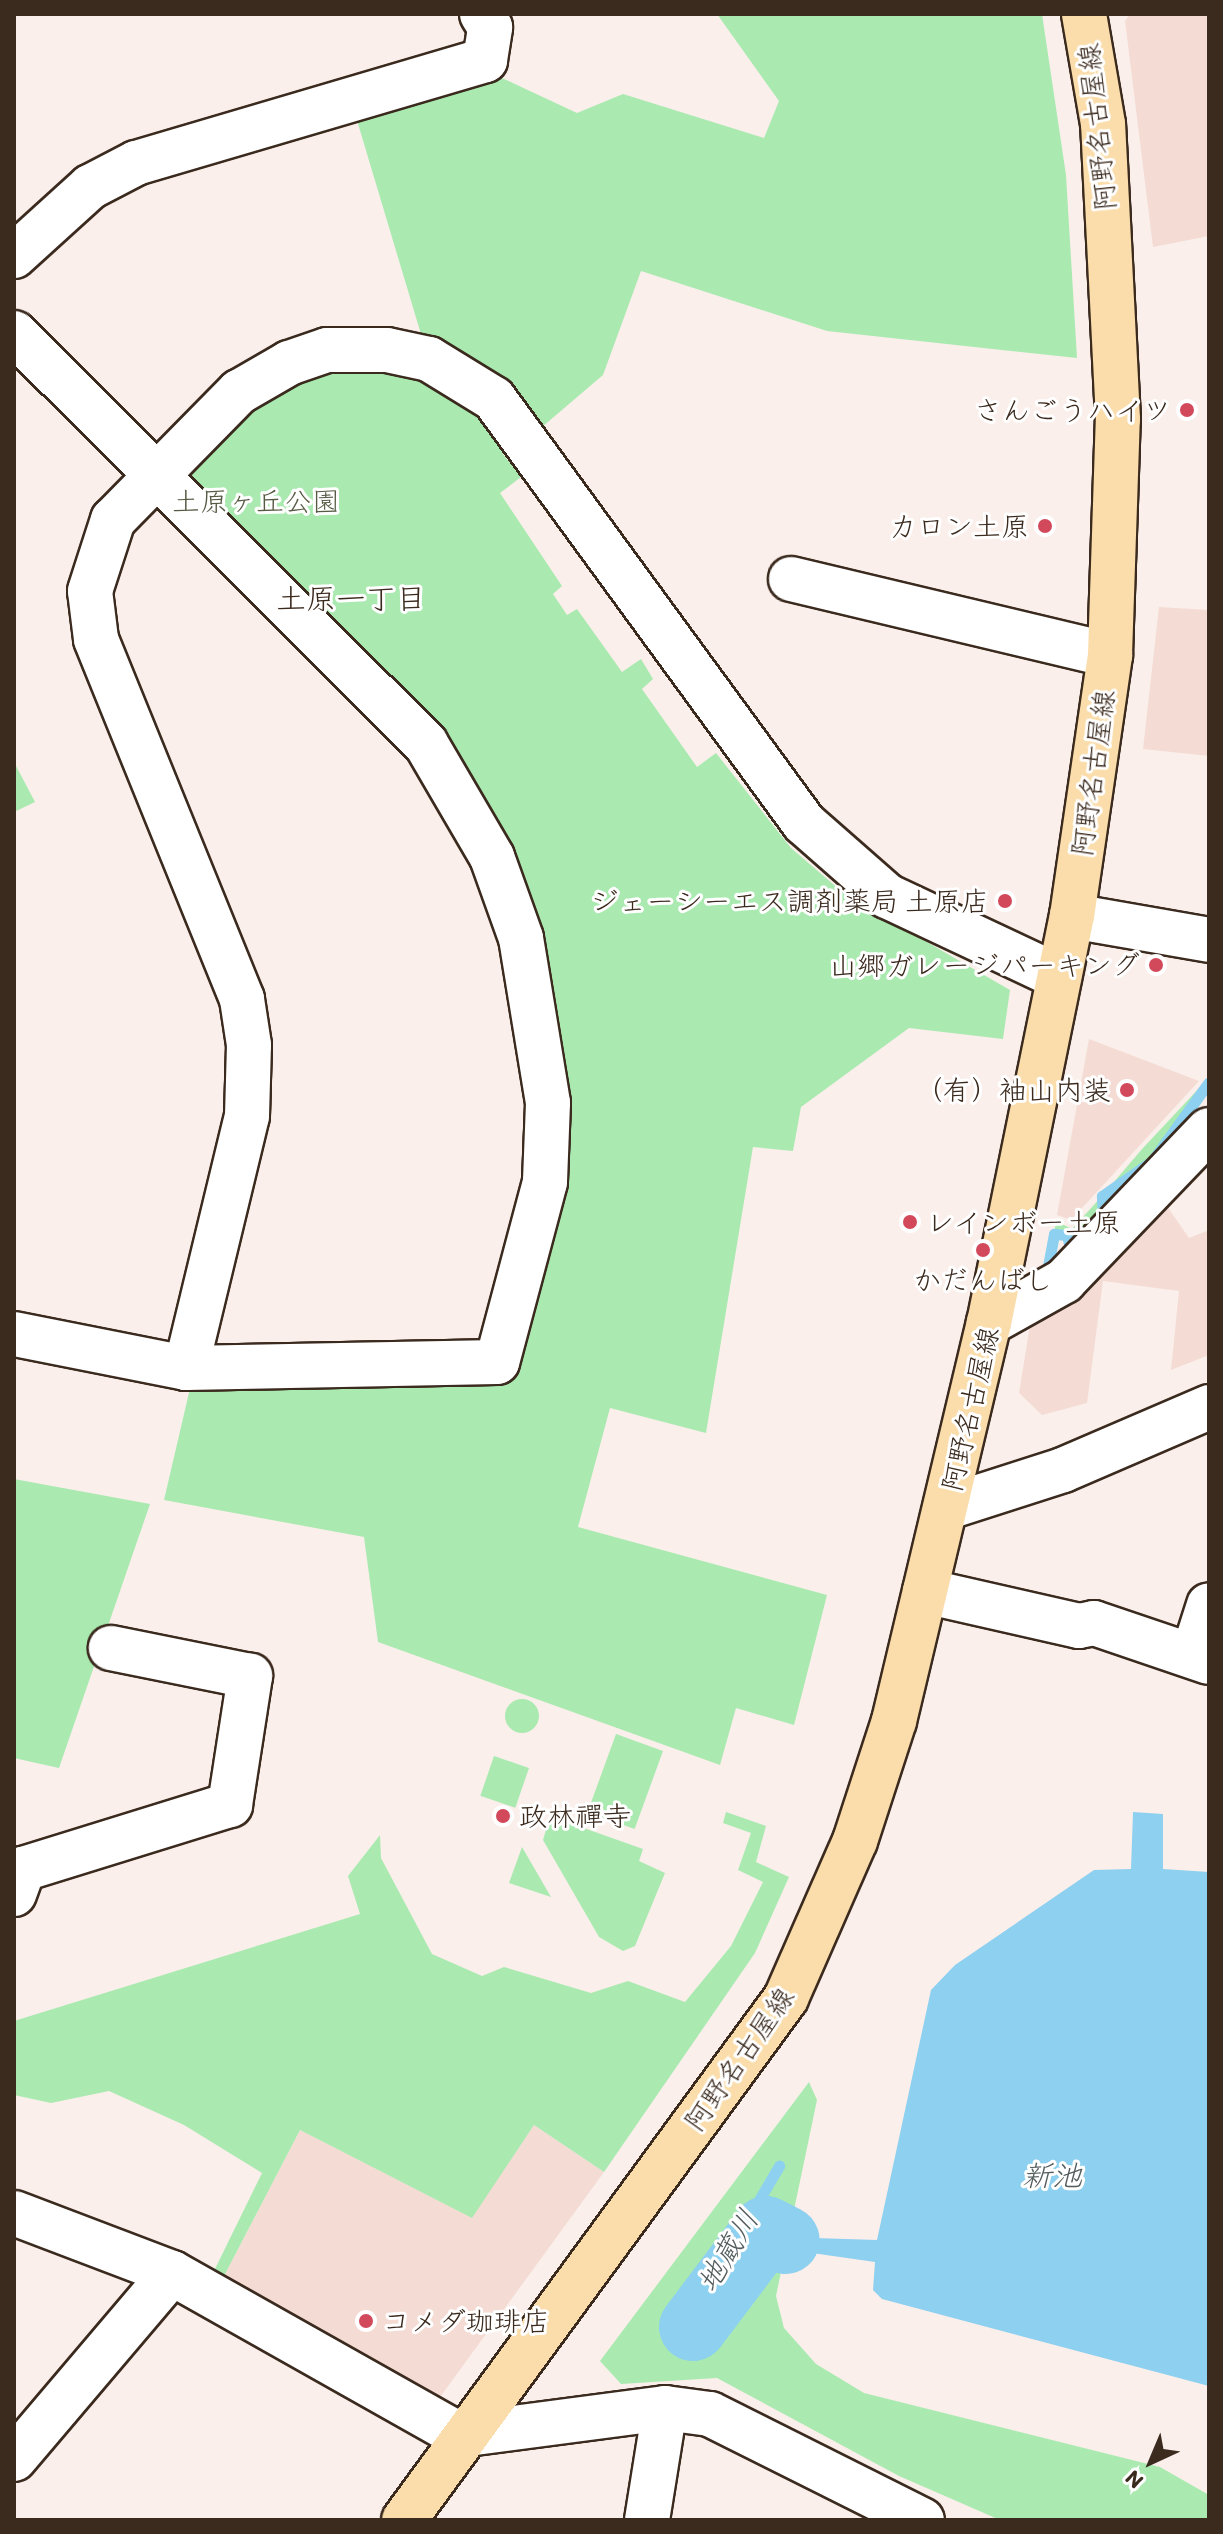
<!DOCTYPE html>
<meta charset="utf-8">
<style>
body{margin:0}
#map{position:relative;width:1223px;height:2534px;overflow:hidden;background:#faefeb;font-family:Itim,"Klee One",sans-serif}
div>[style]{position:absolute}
.built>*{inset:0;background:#f4dcd4}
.green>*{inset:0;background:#aaeab1;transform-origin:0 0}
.round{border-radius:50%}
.water>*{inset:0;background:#8dd0ef}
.stream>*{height:11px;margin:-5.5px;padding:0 5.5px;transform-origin:5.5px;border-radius:5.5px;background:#8dd0ef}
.river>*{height:68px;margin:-34px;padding:0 34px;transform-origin:34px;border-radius:34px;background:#8dd0ef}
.roads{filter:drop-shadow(2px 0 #3b2a1e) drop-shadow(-2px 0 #3b2a1e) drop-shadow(0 2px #3b2a1e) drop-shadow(0 -2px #3b2a1e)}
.minor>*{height:44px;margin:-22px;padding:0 22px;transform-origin:22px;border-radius:22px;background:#fff}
.major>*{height:44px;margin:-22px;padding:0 22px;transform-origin:22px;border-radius:22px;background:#faddab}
.dots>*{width:22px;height:22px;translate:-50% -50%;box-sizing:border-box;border:4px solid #fff;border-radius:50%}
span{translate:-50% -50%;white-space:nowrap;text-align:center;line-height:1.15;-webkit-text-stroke:6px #fff;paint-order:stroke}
.street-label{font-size:28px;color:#3b2a1e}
.poi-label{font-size:28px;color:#3b2a1e}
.right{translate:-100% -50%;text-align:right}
.left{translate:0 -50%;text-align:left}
.park-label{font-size:28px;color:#575a43}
.neighbourhood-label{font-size:30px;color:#3b2a1e}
.water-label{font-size:30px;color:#545c5d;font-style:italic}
.frame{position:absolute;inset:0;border:16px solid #3b2a1e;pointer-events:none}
.north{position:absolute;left:1111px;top:2422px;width:80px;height:80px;-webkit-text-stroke:6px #fff;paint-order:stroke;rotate:224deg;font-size:22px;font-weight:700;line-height:32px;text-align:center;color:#3b2a1e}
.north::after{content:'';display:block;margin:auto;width:28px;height:36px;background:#3b2a1e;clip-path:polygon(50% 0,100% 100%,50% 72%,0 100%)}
</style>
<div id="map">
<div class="built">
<div style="clip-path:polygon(1130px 14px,1209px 14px,1209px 236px,1153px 247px,1125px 21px)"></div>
<div style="clip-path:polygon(1159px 607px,1209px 610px,1209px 756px,1143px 749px)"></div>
<div style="clip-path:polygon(1089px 1039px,1199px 1081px,1071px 1220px,1057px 1215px)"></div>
<div style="clip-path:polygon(1155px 1189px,1189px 1238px,1209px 1230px,1209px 1355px,1171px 1370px,1179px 1291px,1103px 1281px,1087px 1403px,1042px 1415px,1019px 1393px,1032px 1313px)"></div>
<div style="clip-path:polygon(534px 2125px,604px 2172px,438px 2400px,222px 2280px,300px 2130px,471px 2217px)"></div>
</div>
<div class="green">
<div style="clip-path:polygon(717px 14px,1042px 14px,1066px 175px,1077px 358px,827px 331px,641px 271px,603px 375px,542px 427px,515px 395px,423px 341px,356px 117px,502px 78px,577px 113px,623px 94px,764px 138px,779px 101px)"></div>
<div style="clip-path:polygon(324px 366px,438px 375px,509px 444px,502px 453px,521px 477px,500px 493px,562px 586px,553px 594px,567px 615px,577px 609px,622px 672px,641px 659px,653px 679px,642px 689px,697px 767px,716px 753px,791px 848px,847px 896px,1010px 990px,1003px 1039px,909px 1028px,801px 1107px,793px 1151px,753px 1147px,706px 1433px,610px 1408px,578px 1527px,827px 1595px,794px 1725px,736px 1708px,720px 1765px,378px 1642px,364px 1537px,164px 1500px,191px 1384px,508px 1379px,548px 1234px,508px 854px,191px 483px,193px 455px,242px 409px)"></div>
<div style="clip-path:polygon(14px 762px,35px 802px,14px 812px)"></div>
<div style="clip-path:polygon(1202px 1085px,1152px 1161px,1113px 1183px,1143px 1148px)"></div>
<div style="clip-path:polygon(1102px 1196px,1107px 1210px,1072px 1244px,1067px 1235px,1054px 1234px,1056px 1221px,1072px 1229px)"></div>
<div style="clip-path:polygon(14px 1479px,150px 1504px,59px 1768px,14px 1758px)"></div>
<div class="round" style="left:505px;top:1699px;width:34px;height:34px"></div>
<div style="left:616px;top:1734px;width:50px;height:83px;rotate:20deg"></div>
<div style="left:494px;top:1756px;width:37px;height:42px;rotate:19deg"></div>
<div style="clip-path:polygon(726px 1812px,766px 1826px,756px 1862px,789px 1877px,755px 1953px,604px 2172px,534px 2125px,472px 2218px,300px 2130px,222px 2280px,212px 2275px,262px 2173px,184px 2125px,109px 2091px,51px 2103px,14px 2095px,14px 2021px,360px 1914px,348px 1876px,380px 1835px,381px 1858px,432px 1954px,482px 1976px,504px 1967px,591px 1993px,628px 1981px,685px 2002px,731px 1946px,763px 1882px,738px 1870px,751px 1833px,723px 1823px)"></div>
<div style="clip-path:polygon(550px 1816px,643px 1849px,639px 1861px,665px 1873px,635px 1946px,623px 1951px,599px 1937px,543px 1840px)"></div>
<div style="clip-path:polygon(522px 1847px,551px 1897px,509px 1883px)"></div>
<div style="clip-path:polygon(809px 2082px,817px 2100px,776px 2296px,784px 2328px,816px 2364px,864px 2393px,1160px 2467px,1209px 2495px,1209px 2520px,1000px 2520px,899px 2476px,717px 2378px,621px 2384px,600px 2361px)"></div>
</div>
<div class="water">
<div style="clip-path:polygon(1133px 1812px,1163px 1814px,1163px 1869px,1209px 1872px,1209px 2386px,882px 2299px,873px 2290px,875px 2262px,812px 2253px,814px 2238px,877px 2240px,931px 1990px,955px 1965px,1094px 1870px,1131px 1869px)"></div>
</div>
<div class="stream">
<div style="left:1103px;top:1218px;width:22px;rotate:-93deg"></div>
<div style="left:1102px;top:1196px;width:61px;rotate:-35deg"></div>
<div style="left:1152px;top:1161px;width:97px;rotate:-54.2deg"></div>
<div style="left:1046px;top:1277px;width:44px;rotate:-79.5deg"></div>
<div style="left:1054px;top:1234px;width:13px;rotate:4deg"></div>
<div style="left:1067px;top:1235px;width:9px;rotate:77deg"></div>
<div style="left:1069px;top:1244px;width:15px;rotate:-23deg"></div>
<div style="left:733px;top:2244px;width:91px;rotate:-59.5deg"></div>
</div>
<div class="river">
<div style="left:693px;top:2327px;width:121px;rotate:-53deg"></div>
<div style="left:766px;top:2230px;width:22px;rotate:27deg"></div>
</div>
<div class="roads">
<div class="minor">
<div style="left:14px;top:256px;width:103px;rotate:-42.2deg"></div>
<div style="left:90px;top:187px;width:52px;rotate:-27.6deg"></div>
<div style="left:136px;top:163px;width:364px;rotate:-16.4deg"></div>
<div style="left:485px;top:60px;width:33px;rotate:-81deg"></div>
<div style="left:490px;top:27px;width:15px;rotate:-122deg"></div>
<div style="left:14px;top:333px;width:582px;rotate:44.93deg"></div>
<div style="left:426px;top:744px;width:131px;rotate:59.7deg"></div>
<div style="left:492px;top:857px;width:86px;rotate:70.3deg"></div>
<div style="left:521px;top:938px;width:167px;rotate:80.7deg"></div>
<div style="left:548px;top:1103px;width:79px;rotate:92.2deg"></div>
<div style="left:545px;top:1182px;width:186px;rotate:104.9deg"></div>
<div style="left:497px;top:1362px;width:311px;rotate:178.9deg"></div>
<div style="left:186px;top:1368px;width:175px;rotate:-168.8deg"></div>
<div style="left:791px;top:579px;width:328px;rotate:13.4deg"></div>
<div style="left:1072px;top:916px;width:139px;rotate:9.9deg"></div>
<div style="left:989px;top:1323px;width:86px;rotate:-29.2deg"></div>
<div style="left:1064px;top:1281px;width:209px;rotate:-46.2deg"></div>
<div style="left:186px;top:1368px;width:259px;rotate:-76.4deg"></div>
<div style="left:247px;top:1116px;width:71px;rotate:-88.4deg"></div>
<div style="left:249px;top:1045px;width:47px;rotate:-98.7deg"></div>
<div style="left:242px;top:999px;width:388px;rotate:-112.1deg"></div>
<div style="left:96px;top:639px;width:48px;rotate:-97.1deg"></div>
<div style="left:90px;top:591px;width:75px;rotate:-72.1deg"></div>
<div style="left:113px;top:520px;width:180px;rotate:-45.5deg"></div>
<div style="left:239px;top:392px;width:58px;rotate:-30.1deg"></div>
<div style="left:289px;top:363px;width:40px;rotate:-18.9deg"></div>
<div style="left:327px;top:350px;width:60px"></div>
<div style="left:387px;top:350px;width:43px;rotate:12.1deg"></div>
<div style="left:429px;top:359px;width:76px;rotate:31.6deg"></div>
<div style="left:494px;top:399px;width:525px;rotate:53.83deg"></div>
<div style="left:804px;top:823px;width:111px;rotate:41.3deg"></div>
<div style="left:887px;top:896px;width:190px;rotate:25.2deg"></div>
<div style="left:948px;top:1507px;width:121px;rotate:-17.8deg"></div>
<div style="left:1063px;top:1470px;width:159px;rotate:-23.3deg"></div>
<div style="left:925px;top:1591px;width:158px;rotate:12.8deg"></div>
<div style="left:1079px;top:1626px;width:15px;rotate:-11deg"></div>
<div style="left:1094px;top:1623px;width:121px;rotate:18.7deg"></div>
<div style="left:1194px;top:1652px;width:49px;rotate:-72.3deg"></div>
<div style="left:14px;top:1894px;width:27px;rotate:-70deg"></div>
<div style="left:23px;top:1869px;width:217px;rotate:-17.2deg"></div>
<div style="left:230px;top:1805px;width:131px;rotate:-81.2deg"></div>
<div style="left:250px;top:1676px;width:142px;rotate:-168.6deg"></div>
<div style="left:14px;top:2213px;width:169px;rotate:20.8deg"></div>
<div style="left:172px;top:2273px;width:330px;rotate:29.4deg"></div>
<div style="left:460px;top:2435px;width:207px;rotate:-7.5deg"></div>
<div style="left:665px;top:2408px;width:45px;rotate:7.6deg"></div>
<div style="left:710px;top:2414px;width:237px;rotate:26.6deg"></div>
<div style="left:14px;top:2459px;width:244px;rotate:-49.7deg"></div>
<div style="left:647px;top:2520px;width:113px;rotate:-80.9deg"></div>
</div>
<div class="major">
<div style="left:404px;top:2520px;width:647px;rotate:-53.8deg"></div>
<div style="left:786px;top:1998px;width:171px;rotate:-66.3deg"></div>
<div style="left:855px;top:1841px;width:126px;rotate:-72deg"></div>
<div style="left:894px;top:1721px;width:409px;rotate:-76.6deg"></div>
<div style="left:989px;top:1323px;width:415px;rotate:-78.5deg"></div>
<div style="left:1072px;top:916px;width:264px;rotate:-81.7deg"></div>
<div style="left:1110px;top:655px;width:236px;rotate:-88.1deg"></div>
<div style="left:1118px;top:419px;width:295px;rotate:-92.9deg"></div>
<div style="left:1103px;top:124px;width:112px;rotate:-99.8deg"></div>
</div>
</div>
<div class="dots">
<div style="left:1187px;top:410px;background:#d1495b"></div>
<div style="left:1045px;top:526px;background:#d1495b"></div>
<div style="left:1005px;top:901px;background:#d1495b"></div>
<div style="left:1156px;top:965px;background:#d1495b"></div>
<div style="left:1127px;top:1090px;background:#d1495b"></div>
<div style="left:910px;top:1222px;background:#d1495b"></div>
<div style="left:983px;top:1250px;background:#d1495b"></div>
<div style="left:503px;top:1816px;background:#d1495b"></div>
<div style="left:366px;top:2321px;background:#d1495b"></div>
</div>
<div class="street-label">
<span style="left:1097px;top:127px;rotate:-96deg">阿野名古屋線</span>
<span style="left:1093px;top:773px;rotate:-82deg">阿野名古屋線</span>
<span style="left:970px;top:1409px;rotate:-77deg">阿野名古屋線</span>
<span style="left:739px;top:2059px;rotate:-55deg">阿野名古屋線</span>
</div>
<div class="poi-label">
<span class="right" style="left:1171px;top:410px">さんごうハイツ</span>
<span class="right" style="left:1029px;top:526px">カロン土原</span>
<span class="right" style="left:989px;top:901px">ジェーシーエス調剤薬局 土原店</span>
<span class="right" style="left:1140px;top:965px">山郷ガレージパーキング</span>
<span class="right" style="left:1111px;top:1090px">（有）袖山内装</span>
<span class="left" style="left:926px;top:1222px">レインボー土原</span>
<span style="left:983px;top:1280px">かだんばし</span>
<span class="left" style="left:519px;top:1816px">政林禪寺</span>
<span class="left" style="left:382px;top:2321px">コメダ珈琲店</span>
</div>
<div class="park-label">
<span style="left:256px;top:501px">土原ヶ丘公園</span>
</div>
<div class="neighbourhood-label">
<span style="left:351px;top:599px">土原一丁目</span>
</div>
<div class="water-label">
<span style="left:1052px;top:2176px">新池</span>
<span style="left:728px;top:2251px;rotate:-59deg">地蔵川</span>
</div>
<div class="frame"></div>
<div class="north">N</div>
</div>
